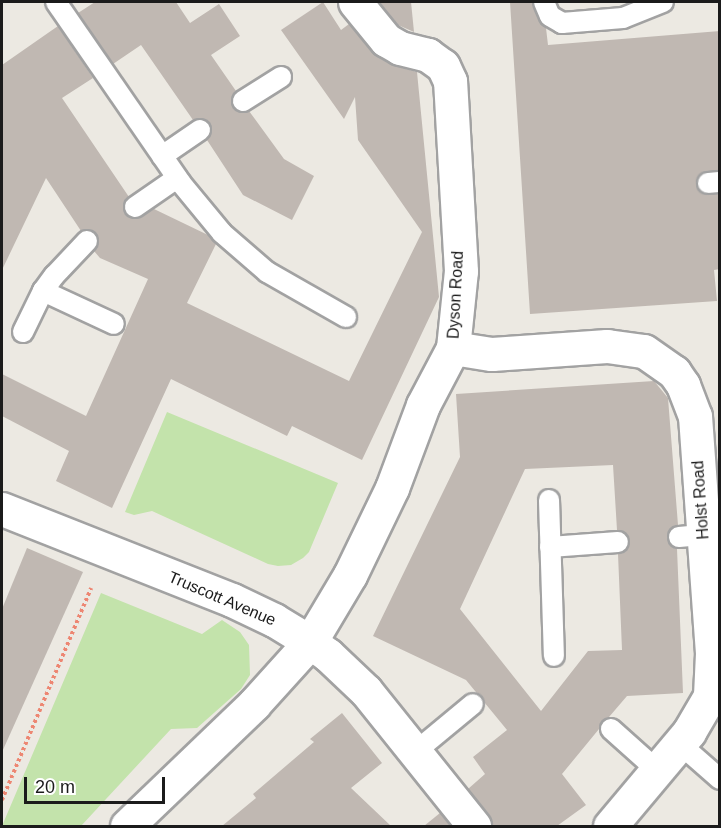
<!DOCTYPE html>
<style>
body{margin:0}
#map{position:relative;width:721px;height:828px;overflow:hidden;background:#ece9e2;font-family:Arial,sans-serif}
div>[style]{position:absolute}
.grass>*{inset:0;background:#c3e3ab}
.building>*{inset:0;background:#c0b8b2}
.path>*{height:4px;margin-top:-2px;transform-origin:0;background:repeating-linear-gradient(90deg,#ed8672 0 3px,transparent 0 6px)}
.roads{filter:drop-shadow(2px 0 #a2a2a2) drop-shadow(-2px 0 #a2a2a2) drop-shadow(0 2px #a2a2a2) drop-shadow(0 -2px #a2a2a2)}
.lane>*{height:20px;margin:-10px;padding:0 10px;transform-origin:10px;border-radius:10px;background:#fff}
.street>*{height:33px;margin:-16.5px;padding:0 16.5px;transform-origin:16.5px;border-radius:16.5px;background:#fff}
span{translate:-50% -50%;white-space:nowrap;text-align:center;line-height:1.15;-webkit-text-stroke:5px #fff;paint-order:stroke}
.street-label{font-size:16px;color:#1b1b1b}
.frame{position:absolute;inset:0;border:3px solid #1b1b1b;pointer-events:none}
.scale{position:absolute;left:24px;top:777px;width:141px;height:27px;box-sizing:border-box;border:3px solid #1b1b1b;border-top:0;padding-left:8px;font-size:18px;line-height:21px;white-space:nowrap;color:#1b1b1b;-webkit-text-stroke:4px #fff;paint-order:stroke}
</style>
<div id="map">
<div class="grass">
<div style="clip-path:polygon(167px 412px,338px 483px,309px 552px,303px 558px,291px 565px,278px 566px,268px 564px,152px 511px,134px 515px,125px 512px)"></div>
<div style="clip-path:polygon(101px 593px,202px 634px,222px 620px,240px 632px,249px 645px,250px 675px,241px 689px,197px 728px,171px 729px,81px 826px,2px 826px)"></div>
</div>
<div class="building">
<div style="clip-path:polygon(95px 2px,176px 2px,190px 23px,219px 4px,240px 36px,211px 55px,236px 91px,231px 101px,233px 107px,238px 112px,249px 111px,284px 159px,314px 176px,292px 220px,243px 195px,207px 140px,211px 135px,210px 124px,205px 119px,193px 120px,141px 45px,113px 64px,78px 13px)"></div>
<div style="clip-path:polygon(323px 2px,341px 30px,349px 24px,377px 56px,395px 66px,417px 72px,439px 297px,362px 460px,292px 426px,287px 436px,171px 379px,112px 508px,56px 481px,69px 451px,2px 416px,2px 374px,86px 416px,148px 279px,100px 258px,94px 251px,99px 243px,96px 233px,89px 229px,81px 231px,46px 178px,2px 270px,2px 65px,58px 26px,93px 78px,62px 98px,129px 197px,124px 202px,126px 214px,137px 219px,154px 209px,208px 235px,216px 244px,187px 303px,349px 381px,422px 232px,358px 140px,355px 97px,344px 119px,281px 30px)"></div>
<div style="clip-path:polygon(382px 2px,411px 2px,414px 32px,398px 25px,380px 3px)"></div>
<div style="clip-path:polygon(510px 2px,532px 2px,539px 21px,546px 28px,548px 45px,720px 31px,720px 170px,702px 173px,696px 183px,703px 194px,720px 194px,720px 269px,714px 270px,717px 301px,530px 314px)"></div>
<div style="clip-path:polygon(evenodd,654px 381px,668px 398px,678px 525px,672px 528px,667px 537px,670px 544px,677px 549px,683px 693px,627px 696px,609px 717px,602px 721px,599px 729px,562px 774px,586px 805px,557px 826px,492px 826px,489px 814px,468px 789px,485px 774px,473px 757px,507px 730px,466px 680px,373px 636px,460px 457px,456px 394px,654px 381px,613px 465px,617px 530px,628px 535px,630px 542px,625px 552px,618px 554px,622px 650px,588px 651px,541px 711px,460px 609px,525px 469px,613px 465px)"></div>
<div style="clip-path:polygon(27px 548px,83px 572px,2px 752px,2px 609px)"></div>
<div style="clip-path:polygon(342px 713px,382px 763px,351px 788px,391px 826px,222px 826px,256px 798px,253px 794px,314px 742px,310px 739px)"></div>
<div style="clip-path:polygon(440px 813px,450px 826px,424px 826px)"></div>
</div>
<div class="path">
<div style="left:2px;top:800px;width:230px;rotate:-67.2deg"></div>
</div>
<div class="roads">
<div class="lane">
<div style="left:56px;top:2px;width:219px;rotate:55.4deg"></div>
<div style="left:180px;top:182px;width:66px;rotate:50.5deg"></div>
<div style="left:222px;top:233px;width:60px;rotate:40.9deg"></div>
<div style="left:267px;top:272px;width:91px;rotate:29.7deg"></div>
<div style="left:544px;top:2px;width:15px;rotate:67deg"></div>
<div style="left:550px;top:16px;width:14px;rotate:30deg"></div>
<div style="left:562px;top:23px;width:61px;rotate:-4.7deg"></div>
<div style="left:623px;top:18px;width:43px;rotate:-21.8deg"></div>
<div style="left:243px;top:101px;width:45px;rotate:-32.3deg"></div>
<div style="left:162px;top:156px;width:46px;rotate:-34.4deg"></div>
<div style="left:708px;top:183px;width:12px;rotate:-5deg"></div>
<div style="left:135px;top:207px;width:51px;rotate:-34.6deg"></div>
<div style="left:43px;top:291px;width:78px;rotate:24.9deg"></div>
<div style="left:23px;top:332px;width:46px;rotate:-64deg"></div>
<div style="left:43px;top:291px;width:19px;rotate:-54deg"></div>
<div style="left:54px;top:276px;width:48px;rotate:-46.7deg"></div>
<div style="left:549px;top:500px;width:156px;rotate:88.2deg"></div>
<div style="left:679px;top:537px;width:25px;rotate:-5deg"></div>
<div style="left:550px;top:547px;width:68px;rotate:-4.2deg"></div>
<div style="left:611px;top:729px;width:63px;rotate:41.8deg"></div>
<div style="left:680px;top:744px;width:53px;rotate:41.2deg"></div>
<div style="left:415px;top:752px;width:75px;rotate:-39.6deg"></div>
</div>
<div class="street">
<div style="left:453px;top:348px;width:39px;rotate:9deg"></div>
<div style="left:492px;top:354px;width:115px;rotate:-4deg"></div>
<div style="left:607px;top:346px;width:37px;rotate:8deg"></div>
<div style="left:644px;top:351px;width:37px;rotate:35deg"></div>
<div style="left:674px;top:372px;width:16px;rotate:55deg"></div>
<div style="left:683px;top:385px;width:33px;rotate:69deg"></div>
<div style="left:695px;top:416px;width:238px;rotate:85.9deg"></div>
<div style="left:712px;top:653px;width:43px;rotate:92.7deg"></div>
<div style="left:710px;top:696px;width:42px;rotate:120.3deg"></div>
<div style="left:689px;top:732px;width:123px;rotate:130deg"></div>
<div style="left:2px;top:509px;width:247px;rotate:21.6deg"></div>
<div style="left:232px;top:600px;width:47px;rotate:25.5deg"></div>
<div style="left:274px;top:620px;width:42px;rotate:31.4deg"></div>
<div style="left:310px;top:642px;width:22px;rotate:36deg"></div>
<div style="left:328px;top:655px;width:52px;rotate:43.5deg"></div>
<div style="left:366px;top:691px;width:173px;rotate:51.3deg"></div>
<div style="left:127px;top:826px;width:176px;rotate:-43.8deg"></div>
<div style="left:254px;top:704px;width:84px;rotate:-47.9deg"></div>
<div style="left:310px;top:642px;width:78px;rotate:-59.2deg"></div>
<div style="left:350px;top:575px;width:97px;rotate:-64.2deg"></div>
<div style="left:392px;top:488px;width:89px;rotate:-69.5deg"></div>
<div style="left:423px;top:405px;width:64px;rotate:-62.2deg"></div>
<div style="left:453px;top:348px;width:77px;rotate:-84.1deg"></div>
<div style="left:461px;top:271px;width:190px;rotate:-93.3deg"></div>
<div style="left:450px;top:81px;width:17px;rotate:-115deg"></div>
<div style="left:443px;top:66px;width:19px;rotate:-144deg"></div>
<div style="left:428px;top:55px;width:29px;rotate:-166deg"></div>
<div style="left:400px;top:48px;width:16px;rotate:-150deg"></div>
<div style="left:386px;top:40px;width:49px;rotate:-129.2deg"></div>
</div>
</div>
<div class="street-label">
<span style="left:456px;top:295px;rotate:-87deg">Dyson Road</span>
<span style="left:701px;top:500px;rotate:-94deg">Holst Road</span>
<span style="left:222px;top:599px;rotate:23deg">Truscott Avenue</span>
</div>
<div class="frame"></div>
<div class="scale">20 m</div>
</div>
